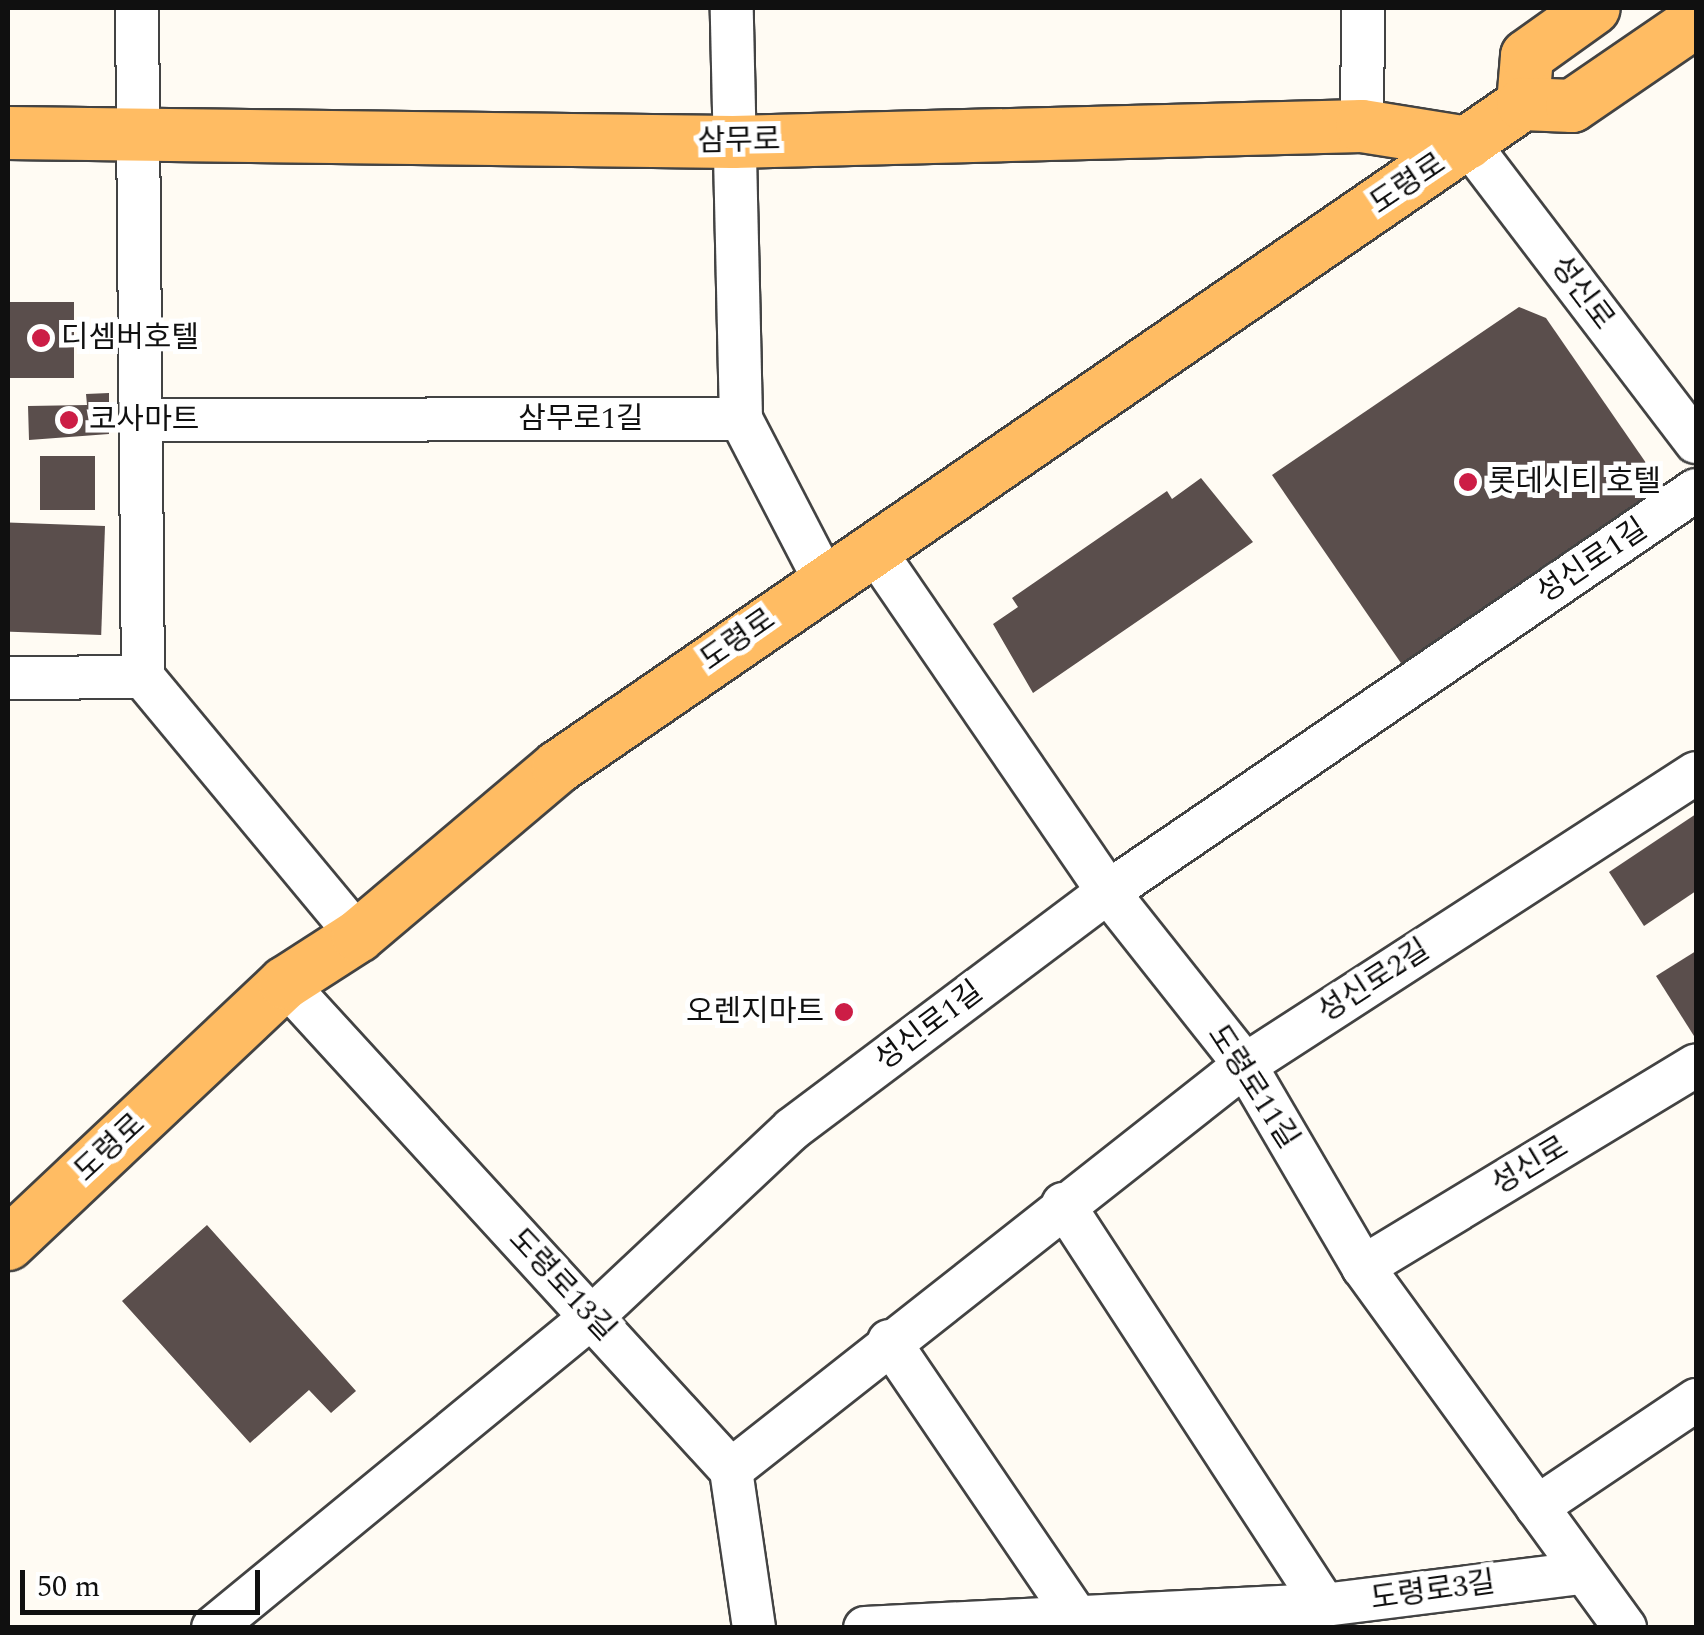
<!DOCTYPE html>
<meta charset="utf-8">
<style>
body{margin:0}
#map{position:relative;width:1704px;height:1635px;overflow:hidden;background:#fffbf3;font-family:Spectral,"Noto Sans KR",serif}
div>[style]{position:absolute}
.building>*{inset:0;background:#5a4e4c;transform-origin:0 0}
.roads{filter:drop-shadow(2px 0 #434343) drop-shadow(-2px 0 #434343) drop-shadow(0 2px #434343) drop-shadow(0 -2px #434343)}
.minor>*{height:42px;margin:-21px;padding:0 21px;transform-origin:21px;border-radius:21px;background:#fff}
.major>*{height:52px;margin:-26px;padding:0 26px;transform-origin:26px;border-radius:26px;background:#ffbc63}
.dots>*{width:28px;height:28px;translate:-50% -50%;box-sizing:border-box;border:5px solid #fff;border-radius:50%}
span{translate:-50% -50%;white-space:nowrap;text-align:center;line-height:1.15;-webkit-text-stroke:10px #fff;paint-order:stroke}
.street-label{font-size:30px;color:#101010}
.poi-label{font-size:30px;color:#101010}
.left{translate:0 -50%;text-align:left}
.right{translate:-100% -50%;text-align:right}
.frame{position:absolute;inset:0;border:10px solid #101010;pointer-events:none}
.scale{position:absolute;left:20px;top:1570px;width:240px;height:45px;box-sizing:border-box;border:5px solid #101010;border-top:0;padding-left:12px;font-size:30px;line-height:35px;white-space:nowrap;color:#101010;-webkit-text-stroke:8px #fff;paint-order:stroke}
</style>
<div id="map">
<div class="building">
<div style="left:8px;top:302px;width:66px;height:76px"></div>
<div style="clip-path:polygon(1519px 307px,1546px 318px,1664px 489px,1403px 666px,1272px 475px)"></div>
<div style="clip-path:polygon(109px 393px,109px 434px,29px 440px,28px 406px,87px 405px,86px 394px)"></div>
<div style="left:40px;top:456px;width:55px;height:54px"></div>
<div style="clip-path:polygon(1201px 478px,1253px 542px,1033px 693px,993px 624px,1018px 607px,1012px 598px,1167px 491px,1172px 499px)"></div>
<div style="left:105px;top:526px;width:109px;height:97px;rotate:92deg"></div>
<div style="clip-path:polygon(1696px 814px,1696px 891px,1644px 926px,1609px 872px)"></div>
<div style="clip-path:polygon(1696px 951px,1696px 1034px,1694px 1036px,1656px 976px)"></div>
<div style="clip-path:polygon(207px 1225px,356px 1391px,331px 1413px,309px 1390px,250px 1443px,122px 1301px)"></div>
</div>
<div class="roads">
<div class="minor">
<div style="left:137px;top:8px;width:669px;rotate:89.49deg"></div>
<div style="left:143px;top:677px;width:337px;rotate:50.3deg"></div>
<div style="left:1362px;top:126px;width:118px;rotate:-89.5deg"></div>
<div style="left:1468px;top:143px;width:376px;rotate:52.7deg"></div>
<div style="left:741px;top:419px;width:180px;rotate:62.6deg"></div>
<div style="left:143px;top:420px;width:598px;rotate:-0.1deg"></div>
<div style="left:741px;top:419px;width:411px;rotate:-91.3deg"></div>
<div style="left:874px;top:550px;width:414px;rotate:55.6deg"></div>
<div style="left:1108px;top:892px;width:221px;rotate:51.6deg"></div>
<div style="left:1245px;top:1065px;width:234px;rotate:59.7deg"></div>
<div style="left:1363px;top:1267px;width:446px;rotate:54deg"></div>
<div style="left:8px;top:678px;width:135px;rotate:-0.4deg"></div>
<div style="left:285px;top:983px;width:660px;rotate:47.52deg"></div>
<div style="left:731px;top:1470px;width:160px;rotate:81.7deg"></div>
<div style="left:1063px;top:1204px;width:478px;rotate:56.9deg"></div>
<div style="left:1363px;top:1267px;width:389px;rotate:-31.2deg"></div>
<div style="left:889px;top:1341px;width:336px;rotate:55.8deg"></div>
<div style="left:731px;top:1470px;width:654px;rotate:-38.24deg"></div>
<div style="left:1245px;top:1065px;width:537px;rotate:-32.92deg"></div>
<div style="left:1537px;top:1507px;width:192px;rotate:-33.9deg"></div>
<div style="left:213px;top:1628px;width:490px;rotate:-39.4deg"></div>
<div style="left:592px;top:1317px;width:274px;rotate:-43.2deg"></div>
<div style="left:792px;top:1129px;width:395px;rotate:-36.9deg"></div>
<div style="left:1108px;top:892px;width:712px;rotate:-34.36deg"></div>
<div style="left:865px;top:1628px;width:460px;rotate:-2.9deg"></div>
<div style="left:1324px;top:1605px;width:260px;rotate:-7.1deg"></div>
</div>
<div class="major">
<div style="left:1523px;top:104px;width:48px;rotate:-85.2deg"></div>
<div style="left:1527px;top:56px;width:82px;rotate:-35.6deg"></div>
<div style="left:8px;top:133px;width:725px;rotate:0.71deg"></div>
<div style="left:733px;top:142px;width:629px;rotate:-1.46deg"></div>
<div style="left:1362px;top:126px;width:107px;rotate:9.1deg"></div>
<div style="left:8px;top:1244px;width:381px;rotate:-43.3deg"></div>
<div style="left:285px;top:983px;width:87px;rotate:-32.8deg"></div>
<div style="left:358px;top:936px;width:262px;rotate:-40.2deg"></div>
<div style="left:558px;top:767px;width:1171px;rotate:-34.49deg"></div>
<div style="left:1523px;top:104px;width:49px;rotate:2.3deg"></div>
<div style="left:1572px;top:106px;width:150px;rotate:-34.4deg"></div>
</div>
</div>
<div class="dots">
<div style="left:41px;top:338px;background:#cc1d46"></div>
<div style="left:69px;top:420px;background:#cc1d46"></div>
<div style="left:1468px;top:482px;background:#cc1d46"></div>
<div style="left:844px;top:1012px;background:#cc1d46"></div>
</div>
<div class="street-label">
<span style="left:739px;top:141px;rotate:-1deg">삼무로</span>
<span style="left:1408px;top:184px;rotate:-34deg">도령로</span>
<span style="left:1582px;top:293px;rotate:53deg">성신로</span>
<span style="left:581px;top:419px">삼무로1길</span>
<span style="left:1592px;top:561px;rotate:-34deg">성신로1길</span>
<span style="left:738px;top:640px;rotate:-35deg">도령로</span>
<span style="left:1374px;top:981px;rotate:-33deg">성신로2길</span>
<span style="left:929px;top:1026px;rotate:-37deg">성신로1길</span>
<span style="left:1253px;top:1087px;rotate:57deg">도령로11길</span>
<span style="left:110px;top:1148px;rotate:-43deg">도령로</span>
<span style="left:1530px;top:1166px;rotate:-31deg">성신로</span>
<span style="left:562px;top:1285px;rotate:47deg">도령로13길</span>
<span style="left:1433px;top:1591px;rotate:-8deg">도령로3길</span>
</div>
<div class="poi-label">
<span class="left" style="left:61px;top:338px">디셈버호텔</span>
<span class="left" style="left:89px;top:420px">코사마트</span>
<span class="left" style="left:1488px;top:482px">롯데시티 호텔</span>
<span class="right" style="left:824px;top:1012px">오렌지마트</span>
</div>
<div class="frame"></div>
<div class="scale">50 m</div>
</div>
